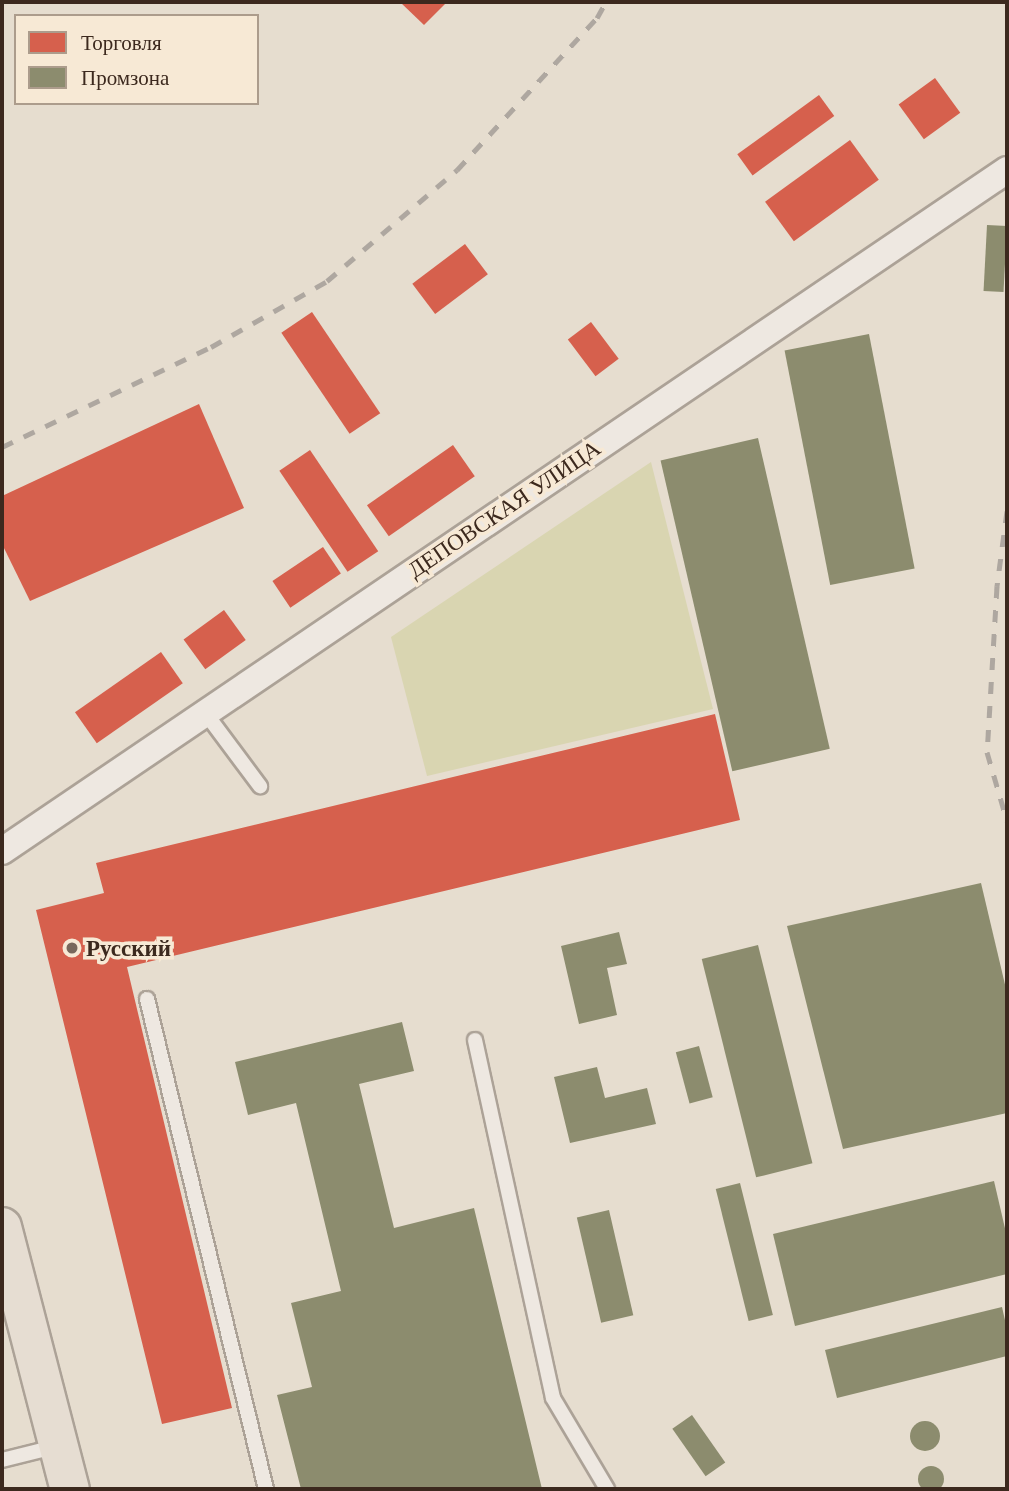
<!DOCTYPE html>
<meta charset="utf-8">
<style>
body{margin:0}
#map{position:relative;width:1009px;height:1491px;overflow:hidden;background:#e6ddcf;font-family:"Libre Baskerville",serif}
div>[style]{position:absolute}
.green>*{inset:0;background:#d9d5b1}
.shops>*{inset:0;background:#d6604d;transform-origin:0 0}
.industry>*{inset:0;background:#8c8c6e;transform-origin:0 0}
.round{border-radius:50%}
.roads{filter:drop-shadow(2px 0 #aca297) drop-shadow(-2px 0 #aca297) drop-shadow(0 2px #aca297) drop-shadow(0 -2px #aca297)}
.service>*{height:14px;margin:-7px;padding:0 7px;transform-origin:7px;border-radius:7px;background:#eee8e1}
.minor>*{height:26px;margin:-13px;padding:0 13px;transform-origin:13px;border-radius:13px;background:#eee8e1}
.primary>*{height:38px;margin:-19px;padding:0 19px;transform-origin:19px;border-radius:19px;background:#e6ddd2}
.rail>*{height:5px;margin-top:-2.5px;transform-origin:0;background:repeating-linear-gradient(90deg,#aea7a0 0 12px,transparent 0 24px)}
.dots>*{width:19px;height:19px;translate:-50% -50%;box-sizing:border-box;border:4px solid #f7e9d5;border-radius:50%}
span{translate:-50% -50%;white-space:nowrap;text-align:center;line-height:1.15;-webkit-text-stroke:7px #f7e9d5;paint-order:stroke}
.street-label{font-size:23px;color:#3c291e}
.poi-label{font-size:23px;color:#3c291e;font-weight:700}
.left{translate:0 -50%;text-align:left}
.frame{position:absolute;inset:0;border:4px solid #3c291e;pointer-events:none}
.legend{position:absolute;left:14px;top:14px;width:245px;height:91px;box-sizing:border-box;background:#f7e9d5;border:2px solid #ac9c8c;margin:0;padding:9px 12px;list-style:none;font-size:21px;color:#3c291e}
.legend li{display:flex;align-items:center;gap:14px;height:35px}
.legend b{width:35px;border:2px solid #ac9c8c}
</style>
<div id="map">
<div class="green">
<div style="clip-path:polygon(651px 462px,713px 709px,427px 776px,391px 637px)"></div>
</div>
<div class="shops">
<div style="clip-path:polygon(400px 2px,447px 2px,424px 25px)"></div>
<div style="left:935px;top:78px;width:43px;height:45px;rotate:54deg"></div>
<div style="left:819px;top:95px;width:26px;height:101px;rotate:54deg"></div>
<div style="left:850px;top:140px;width:49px;height:105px;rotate:54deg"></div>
<div style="left:465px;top:244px;width:38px;height:66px;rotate:53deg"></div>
<div style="left:312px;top:312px;width:122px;height:37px;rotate:56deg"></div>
<div style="left:591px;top:322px;width:46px;height:29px;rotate:53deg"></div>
<div style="clip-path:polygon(199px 404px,244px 508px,30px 601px,2px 544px,2px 496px)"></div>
<div style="left:453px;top:445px;width:38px;height:105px;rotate:55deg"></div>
<div style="left:310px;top:450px;width:122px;height:37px;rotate:56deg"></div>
<div style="left:323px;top:547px;width:32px;height:61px;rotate:56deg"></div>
<div style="left:224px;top:610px;width:37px;height:50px;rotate:54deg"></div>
<div style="left:161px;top:652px;width:38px;height:105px;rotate:55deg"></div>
<div style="clip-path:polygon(715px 714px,740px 820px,127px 967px,232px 1408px,162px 1424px,36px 910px,104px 893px,96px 863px)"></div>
</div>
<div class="industry">
<div style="left:987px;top:225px;width:20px;height:66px;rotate:3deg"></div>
<div style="left:869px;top:334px;width:239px;height:86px;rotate:79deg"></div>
<div style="left:758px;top:438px;width:319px;height:100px;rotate:77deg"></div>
<div style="clip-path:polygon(981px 883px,1007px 993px,1007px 1113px,843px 1149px,787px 926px)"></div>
<div style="clip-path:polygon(619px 932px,627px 964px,607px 968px,617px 1015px,579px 1024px,561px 946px)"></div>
<div style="left:758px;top:945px;width:225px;height:58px;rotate:76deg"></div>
<div style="clip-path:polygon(402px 1022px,414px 1071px,359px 1084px,394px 1228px,474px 1208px,542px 1489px,301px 1489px,277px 1395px,312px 1387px,291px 1303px,341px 1291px,296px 1103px,248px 1115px,235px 1062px)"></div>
<div style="left:699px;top:1046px;width:53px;height:24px;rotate:75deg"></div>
<div style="clip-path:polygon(597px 1067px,605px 1098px,647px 1088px,656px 1124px,570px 1143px,554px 1077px)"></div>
<div style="clip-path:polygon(994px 1181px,1007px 1237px,1007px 1274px,795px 1326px,773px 1234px)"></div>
<div style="left:740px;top:1183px;width:136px;height:25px;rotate:76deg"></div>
<div style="left:609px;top:1210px;width:108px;height:33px;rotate:77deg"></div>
<div style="clip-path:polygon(1002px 1307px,1007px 1329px,1007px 1356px,837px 1398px,825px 1350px)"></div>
<div style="left:692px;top:1415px;width:58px;height:24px;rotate:55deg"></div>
<div class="round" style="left:910px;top:1421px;width:30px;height:30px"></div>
<div class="round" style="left:918px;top:1466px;width:26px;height:26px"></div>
</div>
<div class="roads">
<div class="service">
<div style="left:204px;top:711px;width:94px;rotate:53.3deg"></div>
<div style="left:147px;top:999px;width:504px;rotate:76.35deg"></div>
<div style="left:475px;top:1040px;width:366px;rotate:77.7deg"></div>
<div style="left:553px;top:1398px;width:106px;rotate:59.3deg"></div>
<div style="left:2px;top:1460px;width:58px;rotate:-14deg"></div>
</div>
<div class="minor">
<div style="left:2px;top:851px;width:1214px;rotate:-34.12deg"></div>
</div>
<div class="primary">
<div style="left:2px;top:1227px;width:271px;rotate:75.5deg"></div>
</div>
</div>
<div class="rail">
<div style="left:2px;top:447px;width:232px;rotate:-25.6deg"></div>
<div style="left:211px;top:347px;width:133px;rotate:-29.6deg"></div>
<div style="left:327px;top:281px;width:171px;rotate:-40.5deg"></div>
<div style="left:457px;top:170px;width:207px;rotate:-47.4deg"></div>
<div style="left:597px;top:18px;width:18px;rotate:-61deg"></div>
<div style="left:1007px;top:511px;width:76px;rotate:97.6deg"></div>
<div style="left:997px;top:586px;width:166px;rotate:93.4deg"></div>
<div style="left:987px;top:752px;width:72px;rotate:73.8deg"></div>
</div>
<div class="dots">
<div style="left:72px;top:948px;background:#78685c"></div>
</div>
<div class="street-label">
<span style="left:504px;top:509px;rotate:-34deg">ДЕПОВСКАЯ УЛИЦА</span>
</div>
<div class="poi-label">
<span class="left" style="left:86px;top:948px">Русский</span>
</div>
<div class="frame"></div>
<ul class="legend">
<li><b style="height:19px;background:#d6604d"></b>Торговля</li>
<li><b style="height:19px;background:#8c8c6e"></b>Промзона</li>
</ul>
</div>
